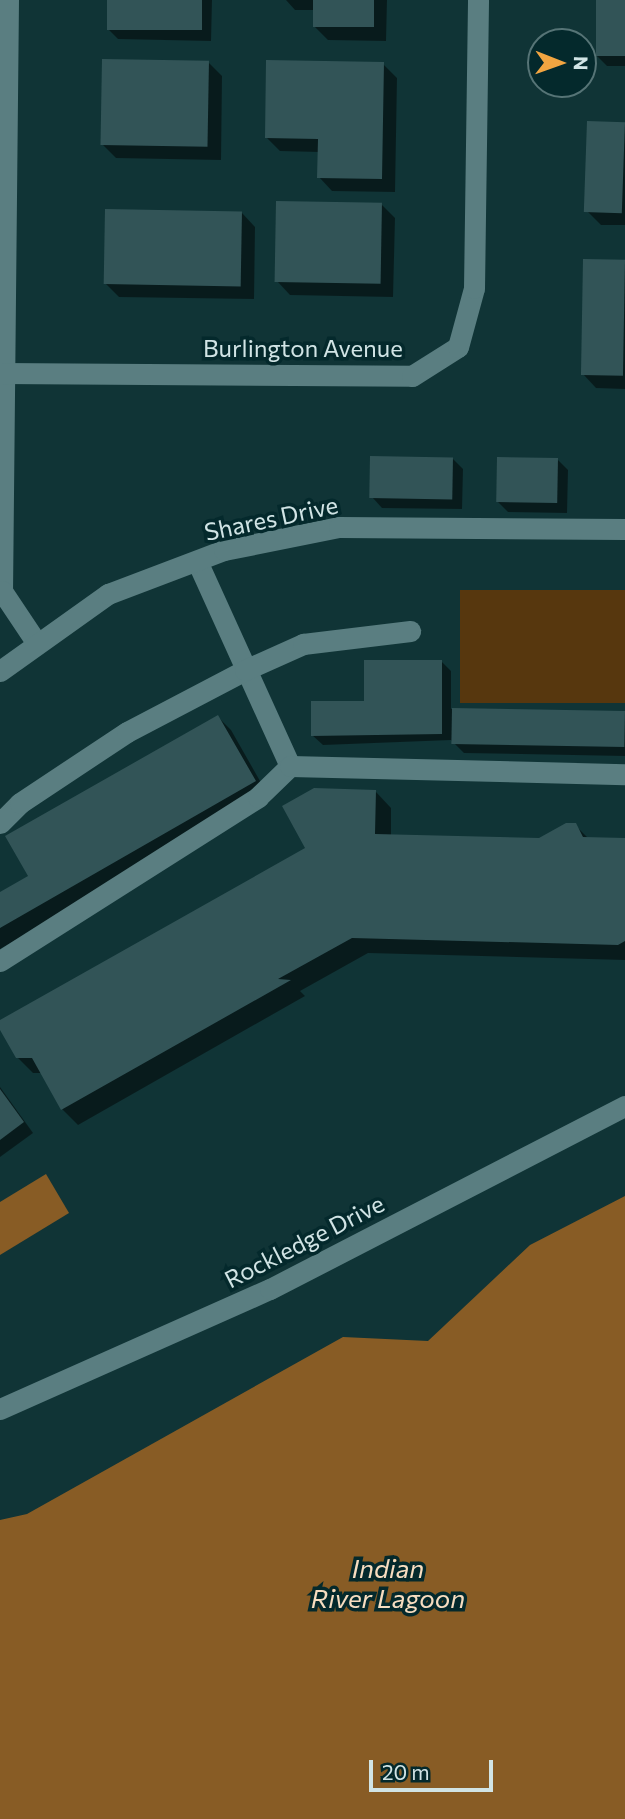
<!DOCTYPE html>
<style>
body{margin:0}
#map{position:relative;width:625px;height:1819px;overflow:hidden;background:#103436;font-family:Commissioner,sans-serif}
div>[style]{position:absolute}
.green>*{inset:0;background:#57370e;transform-origin:0 0}
.water>*{inset:0;background:#885c25}
.shadow>*{inset:0;background:#0007}
.building>*{inset:0;background:#325457;transform-origin:0 0}
.minor>*{height:21px;margin:-10.5px;padding:0 10.5px;transform-origin:10.5px;border-radius:10.5px;background:#5a7e81}
span{translate:-50% -50%;white-space:nowrap;text-align:center;line-height:1.15;-webkit-text-stroke:7px #04292c;paint-order:stroke}
.street-label{font-size:24px;color:#d1e4e5}
.water-label{font-size:26px;color:#f7ddc0;font-style:italic}
.north{position:absolute;left:527px;top:28px;width:70px;height:70px;box-sizing:border-box;background:#04292c;border:2px solid #567476;border-radius:50%;rotate:91deg;font-size:19px;font-weight:700;line-height:28px;text-align:center;color:#d1e4e5}
.north::after{content:'';display:block;margin:auto;width:24px;height:32px;background:#f2a541;clip-path:polygon(50% 0,100% 100%,50% 72%,0 100%)}
.scale{position:absolute;left:369px;top:1760px;width:124px;height:32px;box-sizing:border-box;border:4px solid #d1e4e5;border-top:0;padding-left:9px;font-size:21px;line-height:24px;white-space:nowrap;color:#d1e4e5;-webkit-text-stroke:5px #04292c;paint-order:stroke}
</style>
<div id="map">
<div class="green">
<div style="left:625px;top:590px;width:113px;height:165px;rotate:90deg"></div>
</div>
<div class="water">
<div style="clip-path:polygon(46px 1174px,69px 1213px,0 1255px,0 1202px)"></div>
<div style="clip-path:polygon(625px 1196px,625px 1819px,0 1819px,0 1520px,27px 1514px,343px 1337px,428px 1341px,530px 1245px)"></div>
</div>
<div class="shadow">
<div style="clip-path:polygon(109px 0,212px 0,211px 41px,118px 39px,108px 29px)"></div>
<div style="clip-path:polygon(286px 0,387px 0,386px 41px,328px 40px,314px 26px,314px 10px,295px 10px)"></div>
<div style="clip-path:polygon(598px 0,625px 0,625px 66px,607px 66px,597px 56px)"></div>
<div style="clip-path:polygon(209px 63px,222px 76px,221px 160px,116px 158px,103px 145px)"></div>
<div style="clip-path:polygon(383px 64px,397px 78px,395px 192px,332px 191px,319px 177px,319px 152px,280px 151px,267px 138px)"></div>
<div style="clip-path:polygon(625px 123px,625px 225px,601px 225px,587px 211px)"></div>
<div style="clip-path:polygon(381px 204px,395px 218px,393px 297px,290px 295px,277px 281px)"></div>
<div style="clip-path:polygon(242px 213px,255px 227px,254px 299px,119px 297px,105px 283px)"></div>
<div style="clip-path:polygon(625px 262px,625px 389px,596px 388px,583px 374px)"></div>
<div style="clip-path:polygon(453px 459px,463px 469px,462px 509px,382px 508px,372px 497px)"></div>
<div style="clip-path:polygon(558px 460px,568px 470px,567px 513px,508px 512px,498px 502px)"></div>
<div style="clip-path:polygon(441px 661px,451px 671px,451px 709px,625px 712px,625px 756px,464px 753px,451px 740px,323px 745px,312px 735px)"></div>
<div style="clip-path:polygon(218px 717px,231px 730px,268px 795px,0 949px,0 894px,30px 877px)"></div>
<div style="clip-path:polygon(376px 792px,391px 808px,391px 836px,539px 840px,575px 825px,589px 839px,625px 840px,625px 960px,368px 953px,300px 991px,305px 996px,78px 1125px,62px 1109px,43px 1073px,33px 1073px,17px 1057px,0 1022px,308px 848px)"></div>
<div style="clip-path:polygon(0 1087px,33px 1133px,0 1157px)"></div>
</div>
<div class="building">
<div style="left:107px;top:0;width:95px;height:30px"></div>
<div style="left:313px;top:0;width:61px;height:27px"></div>
<div style="left:596px;top:0;width:29px;height:56px"></div>
<div style="left:102px;top:59px;width:107px;height:86px;rotate:1deg"></div>
<div style="clip-path:polygon(266px 60px,384px 62px,382px 179px,317px 178px,318px 139px,265px 138px)"></div>
<div style="left:587px;top:121px;width:38px;height:91px;rotate:2deg"></div>
<div style="left:276px;top:201px;width:106px;height:81px;rotate:1deg"></div>
<div style="left:105px;top:209px;width:137px;height:75px;rotate:1deg"></div>
<div style="left:583px;top:259px;width:42px;height:116px;rotate:1deg"></div>
<div style="left:370px;top:456px;width:83px;height:42px;rotate:1deg"></div>
<div style="left:497px;top:457px;width:61px;height:45px;rotate:1deg"></div>
<div style="clip-path:polygon(364px 660px,442px 660px,442px 734px,311px 736px,311px 701px,364px 701px)"></div>
<div style="left:452px;top:708px;width:173px;height:36px;rotate:1deg"></div>
<div style="clip-path:polygon(218px 715px,256px 781px,0 928px,0 892px,28px 876px,5px 836px)"></div>
<div style="clip-path:polygon(314px 788px,376px 790px,375px 834px,539px 838px,566px 823px,576px 823px,583px 837px,625px 838px,625px 941px,618px 945px,352px 938px,278px 979px,291px 980px,61px 1110px,32px 1058px,16px 1058px,0 1030px,0 1020px,305px 848px,282px 806px)"></div>
<div style="clip-path:polygon(0 1089px,24px 1122px,0 1140px)"></div>
</div>
<div class="minor">
<div style="left:8px;top:0;width:591px;rotate:90.58deg"></div>
<div style="left:2px;top:591px;width:61px;rotate:56.3deg"></div>
<div style="left:1px;top:373px;width:411px;rotate:0.4deg"></div>
<div style="left:412px;top:376px;width:54px;rotate:-32.2deg"></div>
<div style="left:458px;top:347px;width:61px;rotate:-74.8deg"></div>
<div style="left:474px;top:288px;width:288px;rotate:-89.2deg"></div>
<div style="left:197px;top:561px;width:225px;rotate:65.6deg"></div>
<div style="left:0;top:671px;width:133px;rotate:-35.5deg"></div>
<div style="left:108px;top:594px;width:124px;rotate:-20.8deg"></div>
<div style="left:224px;top:550px;width:117px;rotate:-11.3deg"></div>
<div style="left:339px;top:527px;width:286px;rotate:0.4deg"></div>
<div style="left:0;top:823px;width:28px;rotate:-45deg"></div>
<div style="left:20px;top:803px;width:128px;rotate:-33.6deg"></div>
<div style="left:127px;top:732px;width:133px;rotate:-27.7deg"></div>
<div style="left:245px;top:670px;width:64px;rotate:-24.1deg"></div>
<div style="left:303px;top:644px;width:108px;rotate:-6.9deg"></div>
<div style="left:0;top:961px;width:306px;rotate:-32.4deg"></div>
<div style="left:258px;top:797px;width:45px;rotate:-44.1deg"></div>
<div style="left:290px;top:766px;width:335px;rotate:1.4deg"></div>
<div style="left:0;top:1409px;width:295px;rotate:-24deg"></div>
<div style="left:270px;top:1289px;width:399px;rotate:-27.3deg"></div>
</div>
<div class="street-label">
<span style="left:303px;top:348px">Burlington Avenue</span>
<span style="left:271px;top:518px;rotate:-12deg">Shares Drive</span>
<span style="left:304px;top:1241px;rotate:-27deg">Rockledge Drive</span>
</div>
<div class="water-label">
<span style="left:388px;top:1583px">Indian<br>River Lagoon</span>
</div>
<div class="north">N</div>
<div class="scale">20 m</div>
</div>
